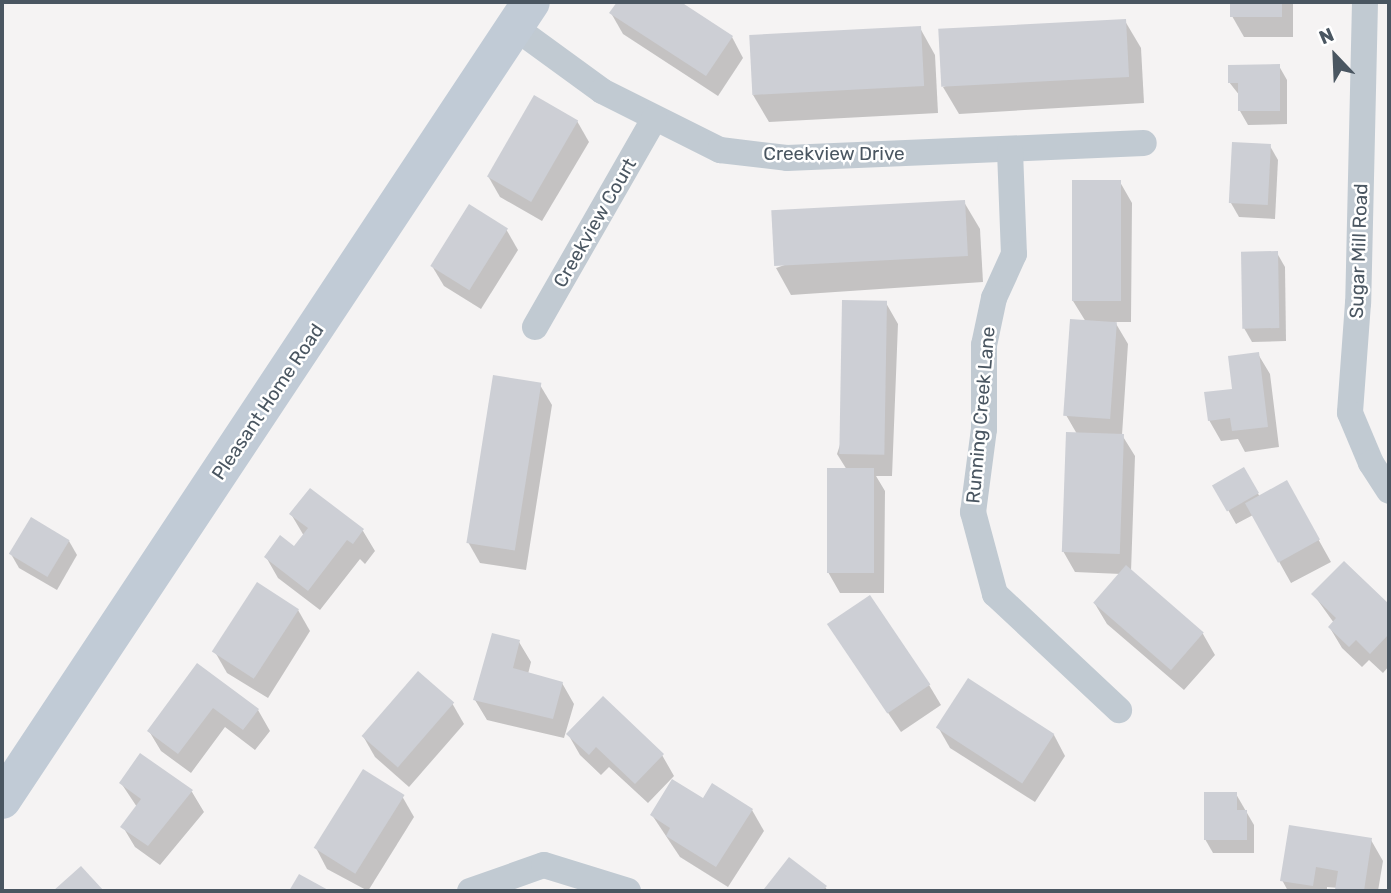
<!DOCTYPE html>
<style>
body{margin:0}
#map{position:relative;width:1391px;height:893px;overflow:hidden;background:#f5f3f3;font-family:Rubik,sans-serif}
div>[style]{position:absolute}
.shadow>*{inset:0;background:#0003}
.building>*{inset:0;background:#cdcfd5;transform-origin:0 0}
.street>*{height:26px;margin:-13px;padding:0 13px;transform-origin:13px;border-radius:13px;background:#c1cad2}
.secondary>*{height:38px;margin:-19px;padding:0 19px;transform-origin:19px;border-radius:19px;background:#c1cbd6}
span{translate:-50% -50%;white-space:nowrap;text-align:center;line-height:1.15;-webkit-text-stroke:5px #fff;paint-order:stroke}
.street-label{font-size:19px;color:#4a5661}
.frame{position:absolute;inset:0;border:4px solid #4a5661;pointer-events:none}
.north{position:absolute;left:1300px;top:21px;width:70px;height:70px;-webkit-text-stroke:5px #fff;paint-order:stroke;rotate:337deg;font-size:19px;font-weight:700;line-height:28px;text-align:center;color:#4a5661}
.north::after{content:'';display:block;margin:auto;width:24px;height:32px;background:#4a5661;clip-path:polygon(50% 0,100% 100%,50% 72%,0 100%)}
</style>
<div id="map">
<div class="shadow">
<div style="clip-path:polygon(619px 2px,678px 2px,732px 37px,743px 58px,718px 96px,623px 34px,611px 13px)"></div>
<div style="clip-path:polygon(1232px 2px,1293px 2px,1293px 37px,1244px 37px,1232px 16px)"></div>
<div style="clip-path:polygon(1125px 21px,1141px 48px,1144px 103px,959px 114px,943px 87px)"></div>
<div style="clip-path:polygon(920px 28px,935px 55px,938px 113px,769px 122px,753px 95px)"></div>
<div style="clip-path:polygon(1279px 66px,1287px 80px,1287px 124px,1248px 125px,1240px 111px,1240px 96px,1229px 82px)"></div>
<div style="clip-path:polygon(577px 121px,589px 142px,542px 221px,500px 197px,488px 176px)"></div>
<div style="clip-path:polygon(1270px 146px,1278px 160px,1275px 219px,1239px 217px,1231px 203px)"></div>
<div style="clip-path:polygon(1120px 182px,1132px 203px,1131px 322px,1115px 322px,1128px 344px,1122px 435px,1135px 456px,1131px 572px,1203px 634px,1215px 655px,1184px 690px,1107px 624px,1095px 604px,1121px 574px,1075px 572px,1063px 551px,1077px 434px,1066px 415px,1086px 322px,1073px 301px)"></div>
<div style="clip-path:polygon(964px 202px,980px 229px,983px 282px,791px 295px,776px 268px)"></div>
<div style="clip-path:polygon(506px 229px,518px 250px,481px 309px,444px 286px,432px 266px)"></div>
<div style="clip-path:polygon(1277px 253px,1285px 267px,1286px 341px,1252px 342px,1244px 328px)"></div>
<div style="clip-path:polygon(886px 303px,898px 324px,892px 476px,876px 476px,885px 491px,884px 593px,840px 593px,828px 572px,847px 470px,837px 454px)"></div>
<div style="clip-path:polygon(1258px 354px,1270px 374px,1279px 447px,1245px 452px,1238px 439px,1221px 441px,1209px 420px)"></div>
<div style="clip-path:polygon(540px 385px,552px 405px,526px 570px,480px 563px,468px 542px)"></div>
<div style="clip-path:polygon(1243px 469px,1260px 497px,1298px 503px,1331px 562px,1291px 583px,1253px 515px,1236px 524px,1214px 485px)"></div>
<div style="clip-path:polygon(310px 490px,363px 531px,375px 551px,365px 564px,360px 559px,320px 610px,278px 578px,266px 557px,294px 548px,304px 536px,291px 514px)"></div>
<div style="clip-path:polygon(69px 541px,77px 555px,57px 590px,19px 568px,11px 554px)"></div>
<div style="clip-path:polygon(1344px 563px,1389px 607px,1389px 666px,1383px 673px,1369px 660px,1362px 667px,1342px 648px,1330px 628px,1334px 623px,1314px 595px)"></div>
<div style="clip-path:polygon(298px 610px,310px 631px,268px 698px,227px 673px,215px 652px)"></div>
<div style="clip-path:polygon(519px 642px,531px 662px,528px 674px,562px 683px,574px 704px,564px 738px,487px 720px,475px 700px)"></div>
<div style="clip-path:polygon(842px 645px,929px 685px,941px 705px,901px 732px)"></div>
<div style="clip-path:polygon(198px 665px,258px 710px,270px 731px,255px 750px,225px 727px,191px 773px,161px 751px,149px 731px)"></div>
<div style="clip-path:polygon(452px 703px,464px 724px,409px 787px,375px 757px,363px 736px)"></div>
<div style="clip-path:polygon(938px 727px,1054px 735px,1065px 756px,1035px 802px,950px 748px)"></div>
<div style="clip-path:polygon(568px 734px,662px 755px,674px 776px,648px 803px,609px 767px,601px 775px,580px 755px)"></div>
<div style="clip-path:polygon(140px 755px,192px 792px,204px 812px,160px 865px,135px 847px,123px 827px,137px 807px,121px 783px)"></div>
<div style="clip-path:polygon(1236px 794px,1254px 825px,1254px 853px,1213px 853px,1205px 839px)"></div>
<div style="clip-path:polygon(402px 796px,414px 817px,368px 891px,327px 869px,316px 848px)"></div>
<div style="clip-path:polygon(703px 801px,752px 810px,764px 831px,728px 887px,680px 857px,652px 815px)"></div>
<div style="clip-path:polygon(1371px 840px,1383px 861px,1378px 891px,1327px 887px,1327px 891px,1288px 891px,1282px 880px)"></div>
<div style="clip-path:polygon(789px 859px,825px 887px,828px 891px,767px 891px)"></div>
</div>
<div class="building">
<div style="clip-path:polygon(617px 2px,681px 2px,733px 36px,706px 76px,609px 13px)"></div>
<div style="left:1230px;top:2px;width:52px;height:15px"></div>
<div style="left:1126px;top:19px;width:58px;height:188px;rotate:87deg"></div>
<div style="left:921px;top:26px;width:60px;height:172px;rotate:87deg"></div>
<div style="clip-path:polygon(1280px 64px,1280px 111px,1238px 111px,1238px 83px,1228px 83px,1228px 65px)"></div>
<div style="left:534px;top:95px;width:51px;height:94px;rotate:30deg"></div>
<div style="left:1232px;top:142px;width:39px;height:61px;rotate:3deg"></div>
<div style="left:1072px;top:180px;width:49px;height:121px"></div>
<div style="left:965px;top:200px;width:56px;height:194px;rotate:87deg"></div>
<div style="left:469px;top:204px;width:46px;height:73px;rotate:32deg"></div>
<div style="left:1278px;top:251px;width:77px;height:37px;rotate:89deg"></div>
<div style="left:842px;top:300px;width:45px;height:154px;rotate:1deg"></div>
<div style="left:1070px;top:319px;width:47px;height:97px;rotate:4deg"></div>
<div style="clip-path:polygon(1259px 352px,1268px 427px,1232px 431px,1230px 418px,1208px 421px,1204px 392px,1232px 389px,1228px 356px)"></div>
<div style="left:493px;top:375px;width:49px;height:170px;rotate:9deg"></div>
<div style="left:1066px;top:432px;width:58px;height:120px;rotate:2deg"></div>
<div style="left:1244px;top:467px;width:30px;height:37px;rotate:60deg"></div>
<div style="left:827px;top:468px;width:47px;height:105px"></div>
<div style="left:1287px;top:480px;width:68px;height:48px;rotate:61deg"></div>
<div style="clip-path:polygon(310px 488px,364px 529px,353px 544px,347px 540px,308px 591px,264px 557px,280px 535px,294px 546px,308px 528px,289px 514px)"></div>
<div style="left:31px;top:517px;width:45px;height:43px;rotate:31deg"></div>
<div style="clip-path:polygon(1344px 561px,1389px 604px,1389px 634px,1370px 654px,1356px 640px,1349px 647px,1328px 627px,1336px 618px,1311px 594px)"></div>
<div style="left:1126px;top:565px;width:103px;height:50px;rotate:41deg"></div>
<div style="left:257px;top:582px;width:50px;height:83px;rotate:33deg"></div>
<div style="left:870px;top:595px;width:108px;height:52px;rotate:56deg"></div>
<div style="clip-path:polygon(492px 633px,520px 640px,513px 668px,563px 682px,553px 719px,473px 700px)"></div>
<div style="clip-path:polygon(197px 663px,259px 709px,243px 730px,213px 708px,178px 754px,147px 731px)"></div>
<div style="left:418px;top:671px;width:48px;height:86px;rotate:41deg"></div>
<div style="left:968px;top:678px;width:103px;height:59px;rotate:33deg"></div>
<div style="clip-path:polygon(603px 696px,664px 754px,635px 784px,596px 747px,589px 755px,566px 734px)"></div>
<div style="clip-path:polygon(140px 753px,193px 790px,148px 846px,120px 827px,141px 799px,119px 783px)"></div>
<div style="left:363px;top:769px;width:49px;height:93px;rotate:32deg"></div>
<div style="clip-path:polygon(672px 779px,703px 798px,712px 783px,753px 809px,716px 867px,666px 836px,670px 828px,650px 815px)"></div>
<div style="clip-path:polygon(1204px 792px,1237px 792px,1237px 810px,1247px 810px,1247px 840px,1204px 840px)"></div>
<div style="clip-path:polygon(1289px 825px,1372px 838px,1364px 891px,1335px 890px,1338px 871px,1316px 867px,1313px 886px,1280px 881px)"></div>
<div style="clip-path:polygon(789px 857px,827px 886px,822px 891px,764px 889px)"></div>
<div style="clip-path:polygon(81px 866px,104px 891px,53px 891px)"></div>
<div style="clip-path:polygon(299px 874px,330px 891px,289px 891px)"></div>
</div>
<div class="street">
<div style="left:1365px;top:2px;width:301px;rotate:91.3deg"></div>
<div style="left:1358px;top:303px;width:110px;rotate:94.2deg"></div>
<div style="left:1350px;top:413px;width:54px;rotate:67.2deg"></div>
<div style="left:1371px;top:463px;width:33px;rotate:57deg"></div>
<div style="left:517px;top:29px;width:105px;rotate:36.1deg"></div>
<div style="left:602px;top:91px;width:132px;rotate:26.6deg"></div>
<div style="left:720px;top:150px;width:67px;rotate:6.8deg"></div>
<div style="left:787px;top:158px;width:357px;rotate:-2.4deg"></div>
<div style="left:1010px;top:151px;width:103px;rotate:87.8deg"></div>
<div style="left:1014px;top:254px;width:48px;rotate:114.4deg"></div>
<div style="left:994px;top:298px;width:48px;rotate:102deg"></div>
<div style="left:984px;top:345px;width:84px;rotate:90deg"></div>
<div style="left:984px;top:429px;width:84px;rotate:97.5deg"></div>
<div style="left:973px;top:512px;width:85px;rotate:75deg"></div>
<div style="left:995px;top:594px;width:170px;rotate:43.1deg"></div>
<div style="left:535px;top:327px;width:240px;rotate:-60.2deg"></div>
<div style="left:470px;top:891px;width:78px;rotate:-19.4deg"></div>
<div style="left:544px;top:865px;width:88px;rotate:17.2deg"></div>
</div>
<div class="secondary">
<div style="left:2px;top:800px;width:957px;rotate:-56.46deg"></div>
</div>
<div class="street-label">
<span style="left:834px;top:154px">Creekview Drive</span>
<span style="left:595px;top:223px;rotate:-60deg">Creekview Court</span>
<span style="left:1359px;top:251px;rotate:-88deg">Sugar Mill Road</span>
<span style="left:268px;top:402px;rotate:-56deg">Pleasant Home Road</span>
<span style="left:981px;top:415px;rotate:-85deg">Running Creek Lane</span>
</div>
<div class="frame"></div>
<div class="north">N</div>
</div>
